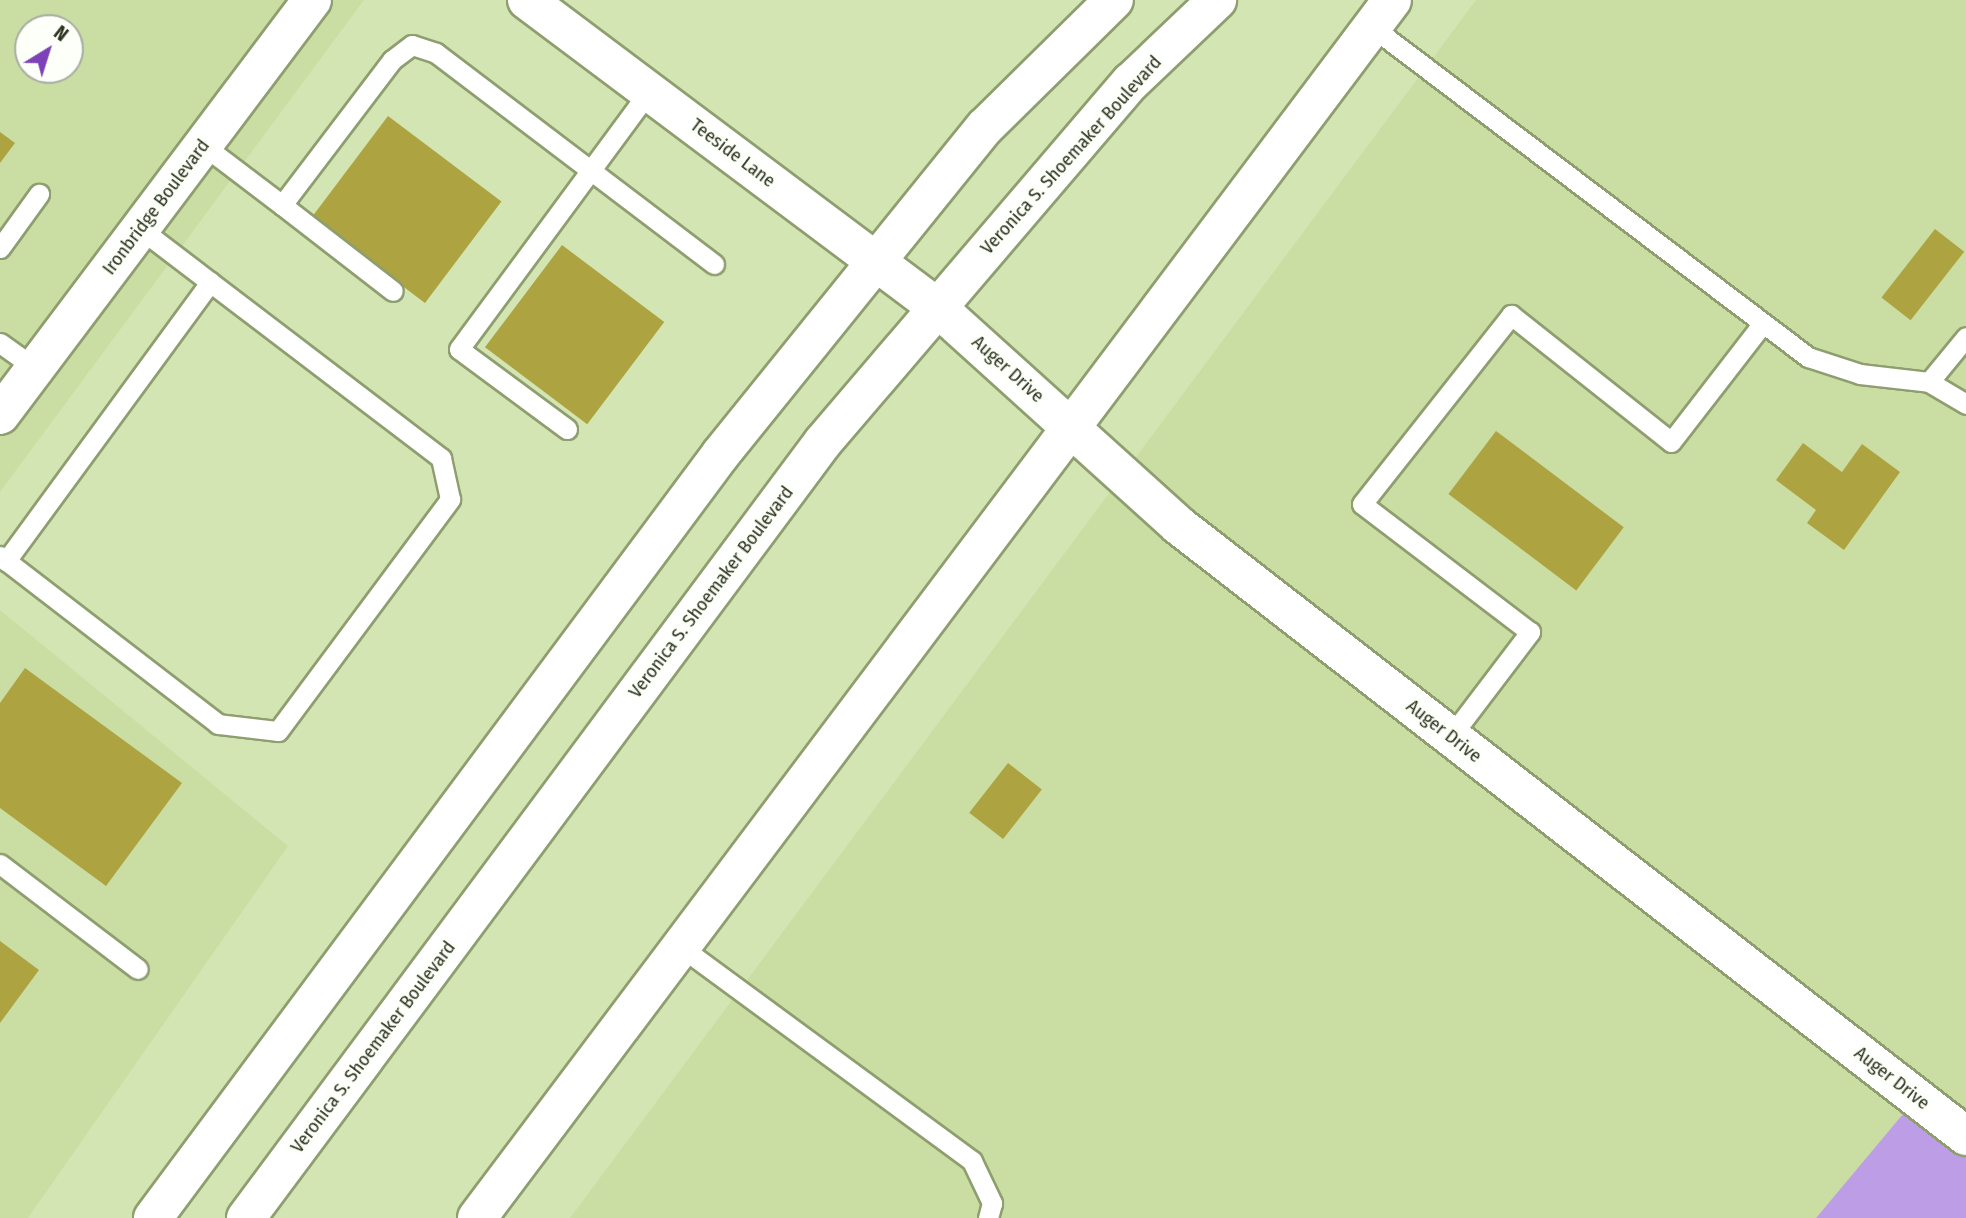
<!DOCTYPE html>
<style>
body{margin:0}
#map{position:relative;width:1966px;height:1218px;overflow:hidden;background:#d3e5b3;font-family:"Fira Sans Condensed",sans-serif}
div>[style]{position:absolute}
.built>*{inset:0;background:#cadea4}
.green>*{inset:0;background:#bd9ee6}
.building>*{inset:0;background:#ada340;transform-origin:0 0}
.roads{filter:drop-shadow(2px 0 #8e9e6f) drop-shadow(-2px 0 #8e9e6f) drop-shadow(0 2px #8e9e6f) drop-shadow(0 -2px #8e9e6f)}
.service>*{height:19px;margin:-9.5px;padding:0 9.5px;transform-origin:9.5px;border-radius:9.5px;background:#fff}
.minor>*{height:38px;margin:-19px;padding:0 19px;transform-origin:19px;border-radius:19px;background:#fff}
.tertiary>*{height:38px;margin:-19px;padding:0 19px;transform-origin:19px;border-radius:19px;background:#fff}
span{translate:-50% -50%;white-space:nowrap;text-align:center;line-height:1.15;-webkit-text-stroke:7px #fdfff9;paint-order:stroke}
.street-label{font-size:19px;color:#2b321e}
.north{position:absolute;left:14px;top:14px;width:70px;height:70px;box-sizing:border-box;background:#fdfff9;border:2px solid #a9ada1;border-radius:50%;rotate:38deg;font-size:19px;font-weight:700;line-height:28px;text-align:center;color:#2b321e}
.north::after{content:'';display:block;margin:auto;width:24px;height:32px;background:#7d42b8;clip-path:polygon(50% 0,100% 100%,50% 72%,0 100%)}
</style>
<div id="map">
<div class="built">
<div style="clip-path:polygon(evenodd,0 0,364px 0,0 492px,0 0,28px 28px,70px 28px,70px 70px,28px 70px,28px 28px)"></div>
<div style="clip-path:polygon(1476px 0,1966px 0,1966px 1110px,1913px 1102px,1816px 1218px,570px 1218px)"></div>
<div style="clip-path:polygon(0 610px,288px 846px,28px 1218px,0 1218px)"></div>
</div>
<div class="green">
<div style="clip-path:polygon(1913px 1102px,1966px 1110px,1966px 1218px,1816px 1218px)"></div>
</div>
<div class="building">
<div style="left:388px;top:116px;width:142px;height:127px;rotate:37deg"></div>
<div style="clip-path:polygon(0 132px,15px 143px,0 163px)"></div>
<div style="left:1935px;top:229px;width:37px;height:87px;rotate:38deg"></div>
<div style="left:562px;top:245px;width:128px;height:128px;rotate:37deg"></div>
<div style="left:1496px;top:431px;width:160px;height:79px;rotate:37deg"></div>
<div style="clip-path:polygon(1803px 443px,1842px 472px,1862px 444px,1900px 472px,1844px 550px,1807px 523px,1816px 510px,1776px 480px)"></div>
<div style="clip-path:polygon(25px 668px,182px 783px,106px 886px,0 808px,0 703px)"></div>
<div style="left:1008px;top:763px;width:43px;height:63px;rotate:38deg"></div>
<div style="clip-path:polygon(0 941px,39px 970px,0 1023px)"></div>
</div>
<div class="roads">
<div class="service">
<div style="left:1372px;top:27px;width:547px;rotate:37.12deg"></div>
<div style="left:1808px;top:357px;width:55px;rotate:18.1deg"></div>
<div style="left:1860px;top:374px;width:69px;rotate:6.6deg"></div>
<div style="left:1929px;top:382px;width:43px;rotate:30.7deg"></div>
<div style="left:203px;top:145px;width:99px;rotate:37.2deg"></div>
<div style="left:282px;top:205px;width:182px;rotate:-52.8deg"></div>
<div style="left:392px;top:60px;width:25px;rotate:-37deg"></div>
<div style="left:412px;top:45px;width:25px;rotate:18deg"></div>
<div style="left:436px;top:53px;width:349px;rotate:37.2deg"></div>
<div style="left:282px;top:205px;width:140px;rotate:37.8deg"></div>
<div style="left:0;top:248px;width:67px;rotate:-54.2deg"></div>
<div style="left:0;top:343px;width:43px;rotate:35.5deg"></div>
<div style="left:1929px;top:382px;width:58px;rotate:-50.6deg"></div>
<div style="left:567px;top:429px;width:134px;rotate:-143.5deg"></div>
<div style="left:459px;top:349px;width:320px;rotate:-53.6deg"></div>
<div style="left:0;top:556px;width:275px;rotate:37.6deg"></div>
<div style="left:218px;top:724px;width:60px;rotate:6.7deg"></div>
<div style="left:278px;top:731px;width:289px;rotate:-53.4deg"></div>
<div style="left:450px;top:499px;width:42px;rotate:-102.4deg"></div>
<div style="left:441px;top:458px;width:378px;rotate:-142.7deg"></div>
<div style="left:6px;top:561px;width:346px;rotate:-53.8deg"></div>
<div style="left:1451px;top:736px;width:131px;rotate:-52.8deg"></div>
<div style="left:1530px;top:632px;width:211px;rotate:-142.7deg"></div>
<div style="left:1362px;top:504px;width:241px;rotate:-51.7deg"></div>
<div style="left:1511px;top:315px;width:204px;rotate:38.4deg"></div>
<div style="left:1671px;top:442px;width:150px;rotate:-52.3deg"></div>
<div style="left:0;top:864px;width:173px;rotate:37.3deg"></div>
<div style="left:681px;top:947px;width:361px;rotate:36.3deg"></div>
<div style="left:972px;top:1161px;width:47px;rotate:64.5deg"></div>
<div style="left:992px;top:1203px;width:16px;rotate:105deg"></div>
</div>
<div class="minor">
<div style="left:527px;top:0;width:514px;rotate:36.85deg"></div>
<div style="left:938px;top:308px;width:324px;rotate:42.1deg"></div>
<div style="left:1178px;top:525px;width:997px;rotate:37.79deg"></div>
<div style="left:0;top:415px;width:519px;rotate:-53.06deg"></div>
<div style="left:477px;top:1218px;width:1523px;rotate:-53.08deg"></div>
</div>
<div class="tertiary">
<div style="left:153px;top:1218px;width:951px;rotate:-53.38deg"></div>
<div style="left:720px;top:455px;width:422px;rotate:-51.1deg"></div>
<div style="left:985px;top:127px;width:181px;rotate:-44.6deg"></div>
<div style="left:246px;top:1218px;width:967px;rotate:-53.37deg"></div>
<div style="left:823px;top:442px;width:474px;rotate:-49.5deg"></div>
<div style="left:1131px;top:82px;width:119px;rotate:-43.6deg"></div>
</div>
</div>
<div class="street-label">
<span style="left:733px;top:153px;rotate:37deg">Teeside Lane</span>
<span style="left:1071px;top:155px;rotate:-48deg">Veronica S. Shoemaker Boulevard</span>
<span style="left:156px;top:207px;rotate:-53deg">Ironbridge Boulevard</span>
<span style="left:1008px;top:369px;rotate:42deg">Auger Drive</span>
<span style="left:711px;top:592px;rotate:-53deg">Veronica S. Shoemaker Boulevard</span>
<span style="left:1444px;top:731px;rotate:38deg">Auger Drive</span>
<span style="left:373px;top:1047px;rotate:-53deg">Veronica S. Shoemaker Boulevard</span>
<span style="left:1892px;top:1078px;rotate:38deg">Auger Drive</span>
</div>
<div class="north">N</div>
</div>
